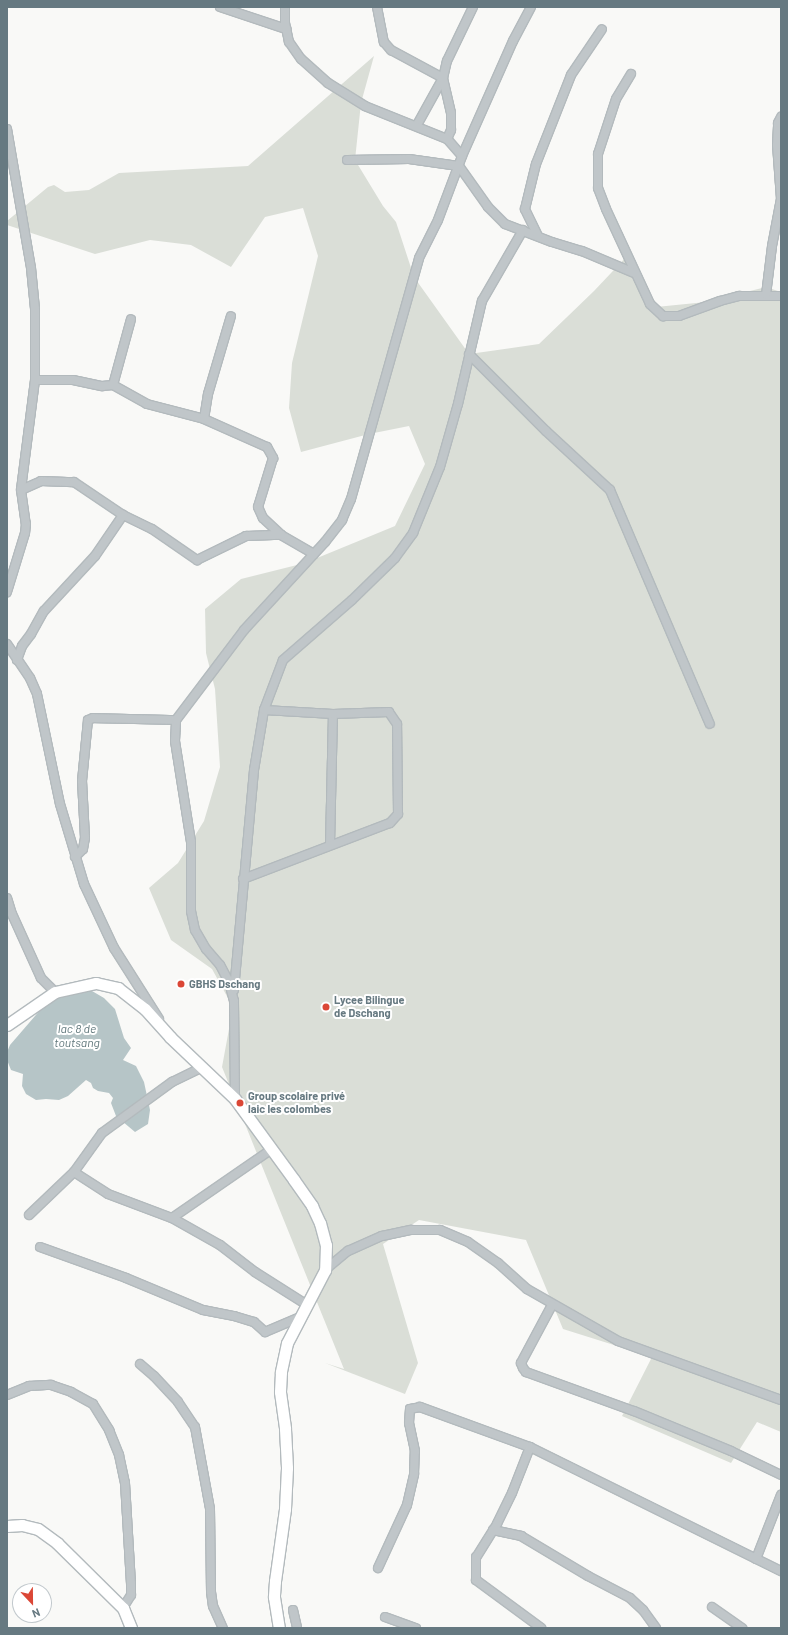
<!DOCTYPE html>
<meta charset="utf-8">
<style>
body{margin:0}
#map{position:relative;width:788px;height:1635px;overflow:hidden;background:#f9f9f7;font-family:Barlow,sans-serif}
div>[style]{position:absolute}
.green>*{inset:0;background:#daded7}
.water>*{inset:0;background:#b6c5c7}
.roads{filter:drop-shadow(1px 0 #b3babd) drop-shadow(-1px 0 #b3babd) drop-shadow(0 1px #b3babd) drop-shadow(0 -1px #b3babd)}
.street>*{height:8px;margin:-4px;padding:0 4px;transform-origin:4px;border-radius:4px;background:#c0c6c9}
.secondary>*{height:11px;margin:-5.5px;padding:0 5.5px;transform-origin:5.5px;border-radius:5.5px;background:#fff}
.dots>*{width:11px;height:11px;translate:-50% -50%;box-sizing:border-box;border:2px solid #fff;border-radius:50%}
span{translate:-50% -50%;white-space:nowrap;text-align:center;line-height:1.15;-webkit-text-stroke:4px #fff;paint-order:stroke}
.poi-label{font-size:11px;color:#667981;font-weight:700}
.left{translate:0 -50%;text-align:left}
.water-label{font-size:12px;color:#60777b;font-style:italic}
.frame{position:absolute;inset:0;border:8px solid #667981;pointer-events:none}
.north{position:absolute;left:12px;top:1583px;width:40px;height:40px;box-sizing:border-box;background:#fff;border:1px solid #c2c9cd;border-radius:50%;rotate:158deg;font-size:11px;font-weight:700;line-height:16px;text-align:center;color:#667981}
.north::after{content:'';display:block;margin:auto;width:14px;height:18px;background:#db4736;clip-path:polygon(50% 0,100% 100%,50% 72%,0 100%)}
</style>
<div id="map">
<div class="green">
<div style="clip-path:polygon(374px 56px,361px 103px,355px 160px,383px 206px,396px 222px,414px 277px,469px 354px,539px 344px,594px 291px,628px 255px,656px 307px,706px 302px,766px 287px,781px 292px,781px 1432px,757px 1422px,731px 1463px,622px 1416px,652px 1357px,563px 1329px,526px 1240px,419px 1220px,383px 1244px,418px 1363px,405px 1394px,325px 1363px,344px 1369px,222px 1067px,229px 1029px,229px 1000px,212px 969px,171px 940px,149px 888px,178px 863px,204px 821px,220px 767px,215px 689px,206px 653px,205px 609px,241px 579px,305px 563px,395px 526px,425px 464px,409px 426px,369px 434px,301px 452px,289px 408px,292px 363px,318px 256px,303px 208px,265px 217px,231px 267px,191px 245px,150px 240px,95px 254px,7px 225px,7px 221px,48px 187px,54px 185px,65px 192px,89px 190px,119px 173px,248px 166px)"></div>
</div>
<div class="water">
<div style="clip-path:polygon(75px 988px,92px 991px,104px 998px,115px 1009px,124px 1038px,131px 1048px,123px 1060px,136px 1066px,144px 1082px,150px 1110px,148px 1124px,135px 1132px,116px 1116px,111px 1103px,113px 1098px,109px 1093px,98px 1091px,93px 1088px,91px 1083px,86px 1080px,68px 1096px,59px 1100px,46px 1099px,36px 1100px,26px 1094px,22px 1086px,23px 1074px,11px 1070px,7px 1060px,7px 1052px,10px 1045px,54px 994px)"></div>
</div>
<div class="roads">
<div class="street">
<div style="left:220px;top:7px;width:70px;rotate:18.4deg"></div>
<div style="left:377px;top:7px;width:36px;rotate:79deg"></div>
<div style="left:384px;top:42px;width:11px;rotate:49deg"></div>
<div style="left:391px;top:50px;width:59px;rotate:28.3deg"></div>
<div style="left:443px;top:78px;width:54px;rotate:119deg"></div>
<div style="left:631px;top:74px;width:29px;rotate:121deg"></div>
<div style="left:616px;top:99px;width:58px;rotate:108.1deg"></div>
<div style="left:598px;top:154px;width:34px;rotate:90deg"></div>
<div style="left:598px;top:188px;width:22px;rotate:69deg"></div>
<div style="left:606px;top:209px;width:105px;rotate:65.1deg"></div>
<div style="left:650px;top:304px;width:18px;rotate:43deg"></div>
<div style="left:663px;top:316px;width:16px"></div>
<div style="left:679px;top:316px;width:44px;rotate:-20.1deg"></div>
<div style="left:720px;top:301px;width:20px;rotate:-15deg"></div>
<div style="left:739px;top:296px;width:42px"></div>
<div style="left:7px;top:129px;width:141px;rotate:80.2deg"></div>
<div style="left:31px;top:268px;width:41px;rotate:84.4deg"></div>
<div style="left:35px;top:309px;width:71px;rotate:90deg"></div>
<div style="left:35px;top:380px;width:111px;rotate:97.3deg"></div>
<div style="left:21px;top:490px;width:34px;rotate:82deg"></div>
<div style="left:26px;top:524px;width:9px;rotate:96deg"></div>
<div style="left:25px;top:533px;width:62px;rotate:107deg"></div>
<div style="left:447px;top:139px;width:10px;rotate:-66deg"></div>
<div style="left:451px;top:130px;width:17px;rotate:-90deg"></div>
<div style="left:451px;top:113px;width:36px;rotate:-103deg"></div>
<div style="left:443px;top:78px;width:17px;rotate:-77deg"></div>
<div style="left:447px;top:61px;width:60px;rotate:-64.3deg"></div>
<div style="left:462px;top:156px;width:126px;rotate:-66.1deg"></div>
<div style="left:513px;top:41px;width:38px;rotate:-62deg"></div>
<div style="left:347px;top:160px;width:62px;rotate:-0.9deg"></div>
<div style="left:409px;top:159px;width:50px;rotate:8deg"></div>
<div style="left:459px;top:166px;width:50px;rotate:54.7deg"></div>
<div style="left:488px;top:207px;width:24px;rotate:45deg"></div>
<div style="left:505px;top:224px;width:50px;rotate:21deg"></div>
<div style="left:552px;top:242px;width:31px;rotate:17deg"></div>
<div style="left:582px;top:251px;width:56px;rotate:22.9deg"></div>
<div style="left:538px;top:236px;width:30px;rotate:-116deg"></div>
<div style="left:525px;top:209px;width:46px;rotate:-76.3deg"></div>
<div style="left:536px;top:164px;width:96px;rotate:-68.5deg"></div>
<div style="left:571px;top:75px;width:55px;rotate:-56deg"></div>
<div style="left:766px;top:295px;width:49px;rotate:-83deg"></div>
<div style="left:772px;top:246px;width:48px;rotate:-79.2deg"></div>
<div style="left:781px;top:199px;width:54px;rotate:-94.2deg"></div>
<div style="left:777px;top:145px;width:22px;rotate:-87deg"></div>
<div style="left:778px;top:123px;width:7px;rotate:-63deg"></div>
<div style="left:469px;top:354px;width:109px;rotate:45deg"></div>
<div style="left:546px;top:431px;width:87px;rotate:42.7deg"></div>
<div style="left:610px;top:490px;width:254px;rotate:66.9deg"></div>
<div style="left:35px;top:380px;width:38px"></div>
<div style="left:73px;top:380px;width:30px;rotate:12deg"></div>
<div style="left:102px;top:386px;width:11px;rotate:-5deg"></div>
<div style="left:113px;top:385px;width:68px;rotate:-74.7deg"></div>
<div style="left:113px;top:385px;width:39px;rotate:29deg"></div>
<div style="left:147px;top:404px;width:59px;rotate:14.7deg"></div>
<div style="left:204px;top:419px;width:69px;rotate:24deg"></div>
<div style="left:267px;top:447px;width:13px;rotate:61deg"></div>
<div style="left:273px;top:458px;width:51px;rotate:107deg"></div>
<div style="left:258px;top:507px;width:12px;rotate:66deg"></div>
<div style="left:263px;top:518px;width:25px;rotate:43deg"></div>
<div style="left:281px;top:535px;width:38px;rotate:30deg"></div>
<div style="left:204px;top:419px;width:25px;rotate:-81deg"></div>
<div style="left:208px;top:394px;width:81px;rotate:-73.6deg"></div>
<div style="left:21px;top:490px;width:22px;rotate:-24deg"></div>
<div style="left:41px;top:481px;width:33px;rotate:2deg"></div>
<div style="left:74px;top:482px;width:59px;rotate:34deg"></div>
<div style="left:123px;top:515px;width:32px;rotate:26deg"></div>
<div style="left:152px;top:529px;width:55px;rotate:34.6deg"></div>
<div style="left:197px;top:560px;width:55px;rotate:-26.1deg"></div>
<div style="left:246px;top:536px;width:35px;rotate:-2deg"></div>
<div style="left:7px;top:644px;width:41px;rotate:55.9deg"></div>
<div style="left:30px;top:678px;width:17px;rotate:66deg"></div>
<div style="left:37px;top:694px;width:112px;rotate:78.2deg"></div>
<div style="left:60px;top:804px;width:84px;rotate:73.3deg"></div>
<div style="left:84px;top:884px;width:71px;rotate:64.9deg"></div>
<div style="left:114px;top:948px;width:84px;rotate:57.6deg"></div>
<div style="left:17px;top:660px;width:15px;rotate:-70deg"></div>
<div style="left:22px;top:646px;width:15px;rotate:-53deg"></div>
<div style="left:31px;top:634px;width:26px;rotate:-61deg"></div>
<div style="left:44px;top:611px;width:75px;rotate:-47.2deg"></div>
<div style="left:95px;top:556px;width:50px;rotate:-55.7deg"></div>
<div style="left:330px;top:845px;width:131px;rotate:-88.7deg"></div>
<div style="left:75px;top:857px;width:11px;rotate:-45deg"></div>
<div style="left:83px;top:849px;width:11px;rotate:-80deg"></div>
<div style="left:85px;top:838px;width:57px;rotate:-93deg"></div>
<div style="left:82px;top:781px;width:61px;rotate:-84.4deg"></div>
<div style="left:88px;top:720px;width:5px;rotate:-22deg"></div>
<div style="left:93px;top:718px;width:83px;rotate:1.4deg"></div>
<div style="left:243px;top:879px;width:157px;rotate:-20.9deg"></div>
<div style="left:390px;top:823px;width:12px;rotate:-48deg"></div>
<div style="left:398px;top:814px;width:90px;rotate:-90.6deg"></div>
<div style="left:397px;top:724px;width:14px;rotate:-124deg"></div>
<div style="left:389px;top:712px;width:56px;rotate:178deg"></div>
<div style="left:333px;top:714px;width:69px;rotate:-176.7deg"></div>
<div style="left:7px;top:898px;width:17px;rotate:73deg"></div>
<div style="left:12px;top:914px;width:70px;rotate:65.6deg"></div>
<div style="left:41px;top:978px;width:20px;rotate:45deg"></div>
<div style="left:234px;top:990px;width:221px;rotate:-84.8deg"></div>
<div style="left:254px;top:770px;width:61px;rotate:-80.5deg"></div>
<div style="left:264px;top:710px;width:53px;rotate:-69.2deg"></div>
<div style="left:283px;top:660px;width:91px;rotate:-41deg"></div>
<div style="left:352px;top:600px;width:60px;rotate:-44.3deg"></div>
<div style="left:395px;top:558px;width:31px;rotate:-54deg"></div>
<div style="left:413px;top:533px;width:71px;rotate:-67.8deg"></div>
<div style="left:440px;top:467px;width:66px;rotate:-74.1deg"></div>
<div style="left:458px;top:404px;width:106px;rotate:-76.9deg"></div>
<div style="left:482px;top:301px;width:82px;rotate:-60deg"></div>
<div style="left:235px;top:1099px;width:98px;rotate:-90.6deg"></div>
<div style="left:234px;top:1001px;width:20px;rotate:-105deg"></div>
<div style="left:229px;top:982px;width:19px;rotate:-118deg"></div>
<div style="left:220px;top:965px;width:21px;rotate:-131deg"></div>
<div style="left:206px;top:949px;width:22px;rotate:-120deg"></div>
<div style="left:195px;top:930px;width:19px;rotate:-102deg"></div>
<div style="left:191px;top:911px;width:69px;rotate:-90deg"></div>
<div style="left:191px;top:842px;width:102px;rotate:-99deg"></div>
<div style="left:175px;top:741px;width:21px;rotate:-87deg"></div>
<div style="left:176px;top:720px;width:113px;rotate:-52.9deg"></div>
<div style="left:244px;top:630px;width:120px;rotate:-47.4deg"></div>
<div style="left:325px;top:542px;width:28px;rotate:-52deg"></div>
<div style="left:342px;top:520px;width:23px;rotate:-67deg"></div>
<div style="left:351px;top:499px;width:250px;rotate:-74.2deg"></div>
<div style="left:419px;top:258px;width:42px;rotate:-63.4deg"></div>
<div style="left:438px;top:220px;width:68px;rotate:-69.4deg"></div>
<div style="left:462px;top:156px;width:23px;rotate:-131deg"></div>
<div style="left:447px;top:139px;width:88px;rotate:-158.1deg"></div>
<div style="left:365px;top:106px;width:44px;rotate:-148.1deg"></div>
<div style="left:328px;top:83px;width:36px;rotate:-138deg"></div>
<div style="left:301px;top:59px;width:21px;rotate:-125deg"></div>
<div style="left:289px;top:42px;width:19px;rotate:-102deg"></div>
<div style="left:285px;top:23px;width:16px;rotate:-90deg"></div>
<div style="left:74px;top:1172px;width:40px;rotate:32.9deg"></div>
<div style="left:108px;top:1194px;width:68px;rotate:20.6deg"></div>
<div style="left:172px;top:1218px;width:55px;rotate:29.4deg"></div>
<div style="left:220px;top:1245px;width:44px;rotate:37.6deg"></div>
<div style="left:255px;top:1272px;width:62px;rotate:32.4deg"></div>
<div style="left:29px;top:1215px;width:62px;rotate:-43.7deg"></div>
<div style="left:74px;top:1172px;width:48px;rotate:-54.3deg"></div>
<div style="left:102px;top:1133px;width:87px;rotate:-36.1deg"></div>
<div style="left:172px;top:1082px;width:34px;rotate:-26deg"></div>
<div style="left:172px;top:1218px;width:121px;rotate:-34.6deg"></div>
<div style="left:40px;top:1247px;width:91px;rotate:19.8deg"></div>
<div style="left:126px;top:1278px;width:83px;rotate:22.6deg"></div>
<div style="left:203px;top:1310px;width:32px;rotate:11deg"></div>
<div style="left:234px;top:1316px;width:21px;rotate:17deg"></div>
<div style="left:254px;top:1322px;width:15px;rotate:42deg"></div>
<div style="left:265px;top:1332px;width:39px;rotate:-23deg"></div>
<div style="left:325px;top:1270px;width:30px;rotate:-40deg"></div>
<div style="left:348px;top:1251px;width:37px;rotate:-24deg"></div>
<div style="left:382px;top:1236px;width:30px;rotate:-12deg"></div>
<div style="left:411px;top:1230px;width:29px"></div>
<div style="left:440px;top:1230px;width:30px;rotate:23deg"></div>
<div style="left:468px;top:1242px;width:37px;rotate:35deg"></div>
<div style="left:498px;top:1263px;width:39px;rotate:42deg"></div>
<div style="left:527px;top:1289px;width:105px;rotate:29.7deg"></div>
<div style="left:618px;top:1341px;width:173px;rotate:19.9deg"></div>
<div style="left:552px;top:1305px;width:66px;rotate:118.1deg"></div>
<div style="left:521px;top:1363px;width:5px;rotate:68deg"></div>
<div style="left:523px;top:1368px;width:5px;rotate:53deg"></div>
<div style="left:526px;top:1372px;width:115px;rotate:19.9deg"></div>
<div style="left:634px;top:1411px;width:105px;rotate:22.4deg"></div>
<div style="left:731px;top:1451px;width:55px;rotate:25.6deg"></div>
<div style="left:140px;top:1364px;width:18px;rotate:41deg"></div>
<div style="left:154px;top:1376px;width:35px;rotate:47deg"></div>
<div style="left:178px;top:1402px;width:30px;rotate:56deg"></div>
<div style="left:195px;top:1427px;width:83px;rotate:79.6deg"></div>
<div style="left:210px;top:1509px;width:83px;rotate:89.3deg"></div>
<div style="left:211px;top:1592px;width:14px;rotate:82deg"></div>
<div style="left:213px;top:1606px;width:24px;rotate:66deg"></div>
<div style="left:7px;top:1395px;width:24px;rotate:-22deg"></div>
<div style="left:29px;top:1386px;width:22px;rotate:-3deg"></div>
<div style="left:51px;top:1385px;width:21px;rotate:19deg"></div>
<div style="left:71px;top:1392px;width:25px;rotate:29deg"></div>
<div style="left:93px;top:1404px;width:31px;rotate:58deg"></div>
<div style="left:109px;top:1430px;width:27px;rotate:68deg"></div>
<div style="left:119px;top:1455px;width:29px;rotate:78deg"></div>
<div style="left:125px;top:1483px;width:101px;rotate:86.6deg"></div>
<div style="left:131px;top:1584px;width:11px;rotate:90deg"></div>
<div style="left:131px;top:1595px;width:15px;rotate:122deg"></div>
<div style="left:530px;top:1447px;width:49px;rotate:111.4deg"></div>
<div style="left:512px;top:1493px;width:34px;rotate:116deg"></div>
<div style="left:497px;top:1524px;width:39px;rotate:122deg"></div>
<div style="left:476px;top:1557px;width:23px;rotate:90deg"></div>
<div style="left:476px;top:1580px;width:81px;rotate:36.4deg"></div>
<div style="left:493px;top:1530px;width:29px;rotate:12deg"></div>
<div style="left:521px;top:1536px;width:78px;rotate:30.8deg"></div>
<div style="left:588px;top:1576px;width:47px;rotate:27.6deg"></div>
<div style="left:630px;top:1598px;width:18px;rotate:43deg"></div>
<div style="left:643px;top:1610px;width:22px;rotate:54deg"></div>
<div style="left:756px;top:1559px;width:69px;rotate:-68.7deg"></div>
<div style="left:378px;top:1568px;width:69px;rotate:-65.3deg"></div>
<div style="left:407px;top:1505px;width:32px;rotate:-77deg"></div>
<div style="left:414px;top:1474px;width:23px;rotate:-88deg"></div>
<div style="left:415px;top:1451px;width:29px;rotate:-102deg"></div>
<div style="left:409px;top:1423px;width:14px;rotate:-86deg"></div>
<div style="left:410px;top:1409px;width:10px;rotate:-11deg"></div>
<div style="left:420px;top:1407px;width:117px;rotate:20deg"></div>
<div style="left:530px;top:1447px;width:280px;rotate:26.3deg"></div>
<div style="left:712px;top:1607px;width:37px;rotate:35deg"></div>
<div style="left:293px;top:1610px;width:18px;rotate:77deg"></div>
<div style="left:385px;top:1617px;width:33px;rotate:20deg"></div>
</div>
<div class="secondary">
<div style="left:7px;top:1025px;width:58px;rotate:-34.5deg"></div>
<div style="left:55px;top:992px;width:42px;rotate:-12.4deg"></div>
<div style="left:96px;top:983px;width:23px;rotate:13deg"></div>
<div style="left:118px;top:988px;width:34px;rotate:38deg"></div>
<div style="left:145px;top:1009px;width:38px;rotate:48deg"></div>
<div style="left:170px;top:1037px;width:90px;rotate:43.6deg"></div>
<div style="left:235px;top:1099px;width:100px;rotate:53.9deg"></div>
<div style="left:294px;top:1180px;width:32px;rotate:55deg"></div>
<div style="left:312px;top:1206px;width:19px;rotate:65deg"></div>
<div style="left:320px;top:1223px;width:23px;rotate:75deg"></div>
<div style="left:326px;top:1245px;width:25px;rotate:92deg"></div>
<div style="left:325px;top:1270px;width:82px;rotate:117.5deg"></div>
<div style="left:287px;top:1343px;width:30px;rotate:102deg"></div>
<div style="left:281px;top:1372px;width:20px;rotate:93deg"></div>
<div style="left:280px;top:1392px;width:37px;rotate:82deg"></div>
<div style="left:285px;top:1429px;width:39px;rotate:87deg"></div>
<div style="left:287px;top:1468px;width:41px;rotate:92.8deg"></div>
<div style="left:285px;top:1509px;width:73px;rotate:97.9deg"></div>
<div style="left:275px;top:1581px;width:16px;rotate:94deg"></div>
<div style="left:274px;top:1597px;width:31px;rotate:81deg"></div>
<div style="left:7px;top:1526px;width:15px;rotate:-4deg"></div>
<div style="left:22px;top:1525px;width:16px;rotate:14deg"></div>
<div style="left:38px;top:1529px;width:24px;rotate:36deg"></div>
<div style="left:57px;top:1543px;width:93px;rotate:44.6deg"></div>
<div style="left:123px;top:1608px;width:22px;rotate:68deg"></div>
</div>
</div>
<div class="dots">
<div style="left:181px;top:984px;background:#db4736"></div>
<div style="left:326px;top:1007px;background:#db4736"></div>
<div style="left:240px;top:1103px;background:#db4736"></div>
</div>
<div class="poi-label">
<span class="left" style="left:189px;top:984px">GBHS Dschang</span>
<span class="left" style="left:334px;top:1007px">Lycee Bilingue<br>de Dschang</span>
<span class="left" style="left:248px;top:1103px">Group scolaire privé<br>laic les colombes</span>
</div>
<div class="water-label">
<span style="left:77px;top:1036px">lac 8 de<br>toutsang</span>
</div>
<div class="frame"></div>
<div class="north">N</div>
</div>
